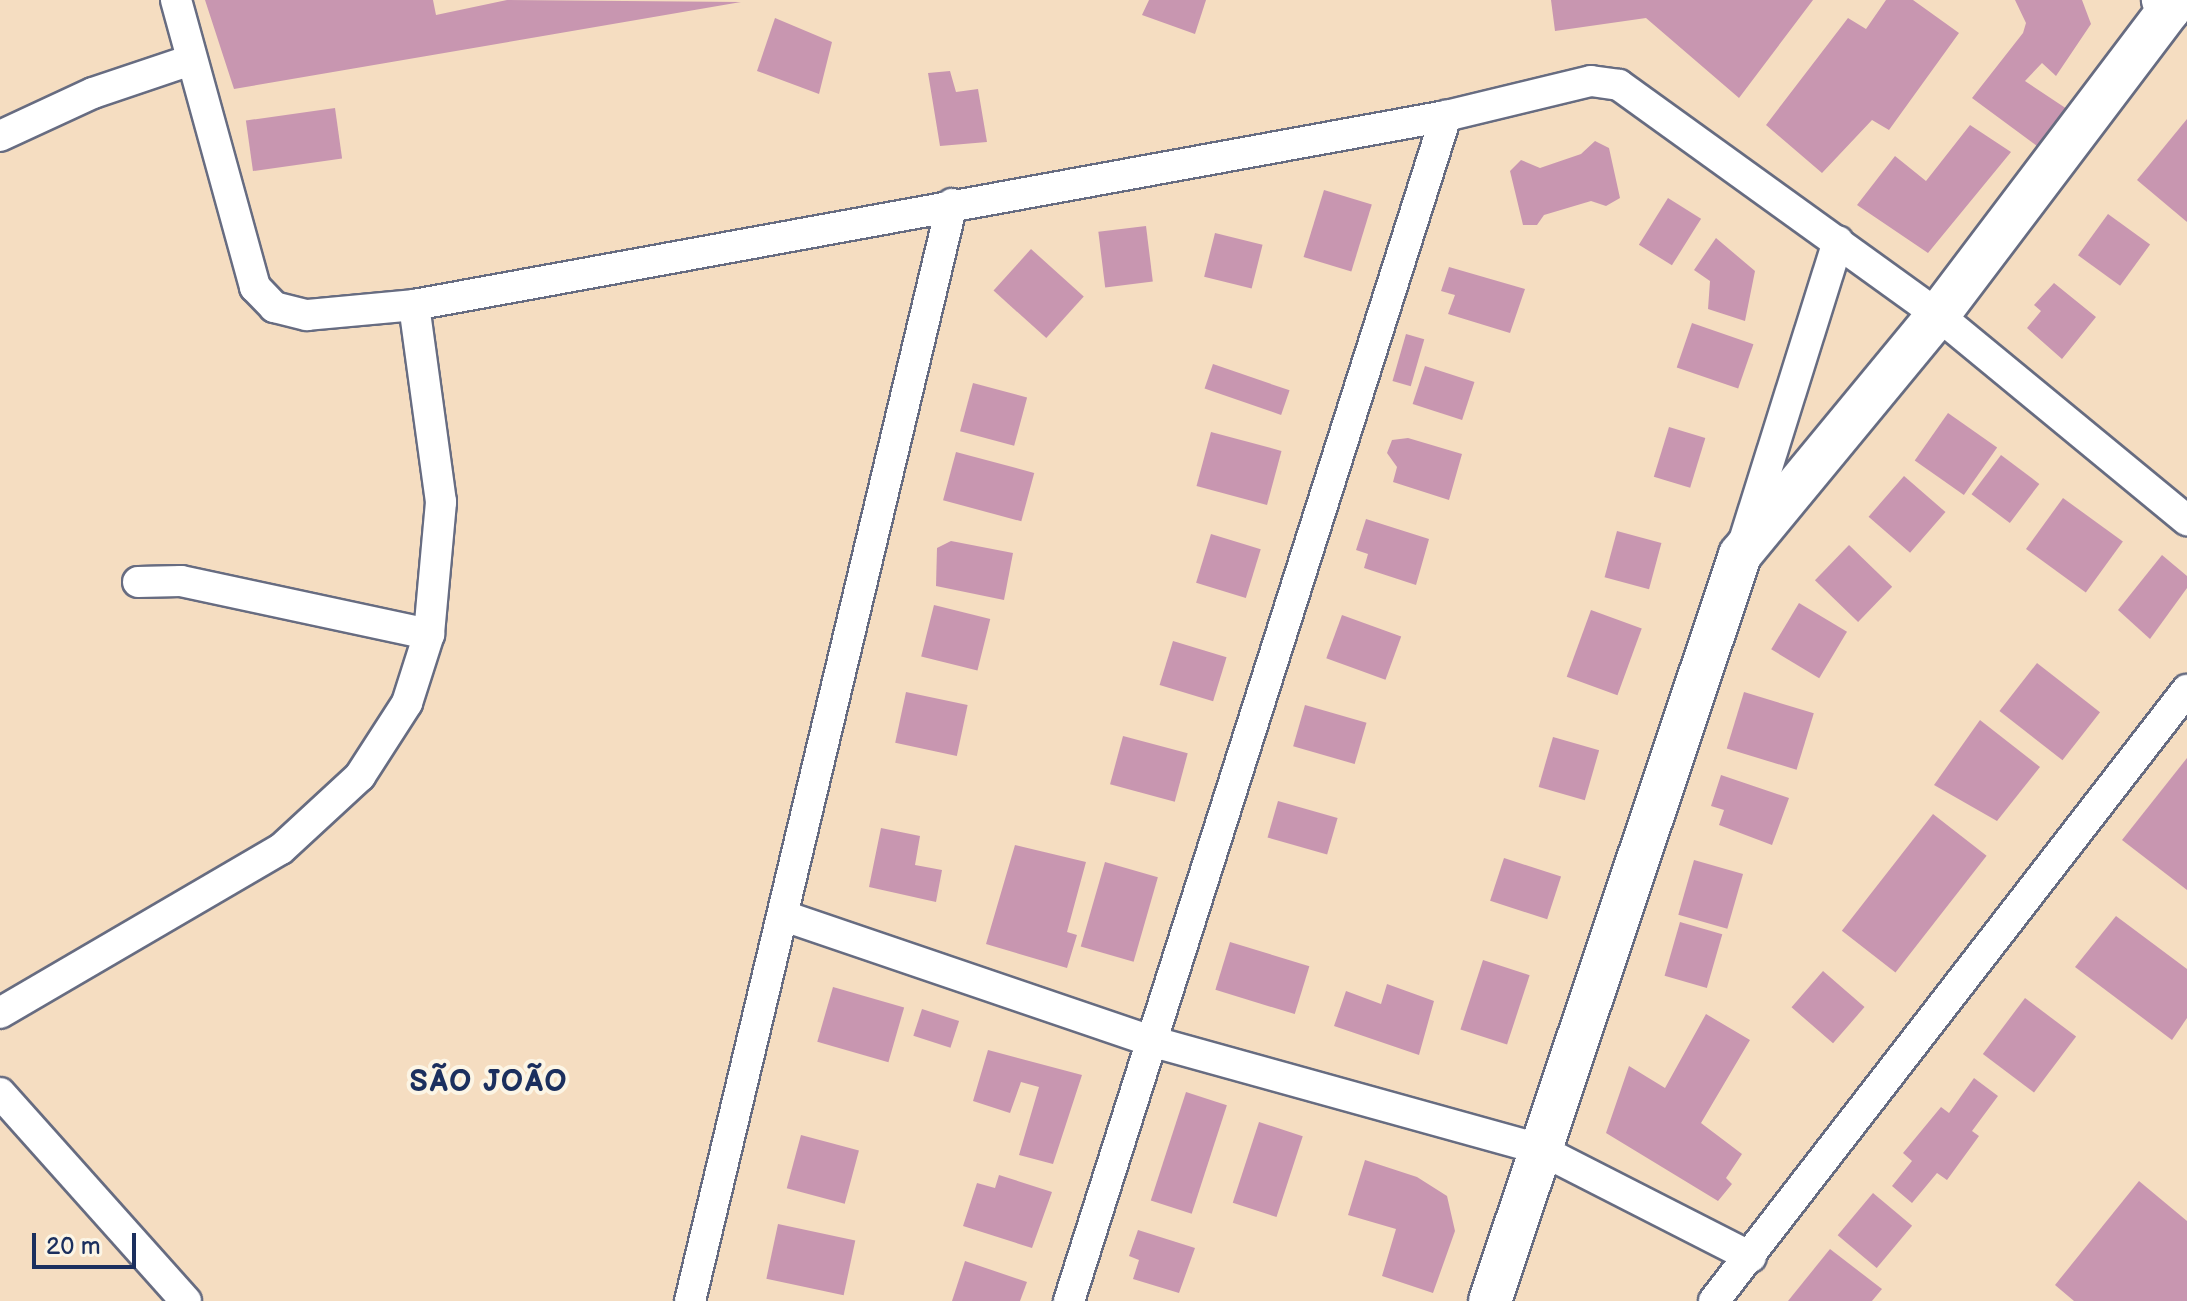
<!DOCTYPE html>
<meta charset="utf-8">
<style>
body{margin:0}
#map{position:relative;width:2187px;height:1301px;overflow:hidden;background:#f5ddc1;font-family:"Balsamiq Sans",sans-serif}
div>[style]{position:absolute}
.building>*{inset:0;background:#c896b0;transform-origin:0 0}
.roads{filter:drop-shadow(2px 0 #676c81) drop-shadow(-2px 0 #676c81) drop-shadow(0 2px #676c81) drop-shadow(0 -2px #676c81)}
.street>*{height:30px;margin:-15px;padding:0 15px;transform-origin:15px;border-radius:15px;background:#fff}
.secondary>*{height:42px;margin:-21px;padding:0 21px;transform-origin:21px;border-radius:21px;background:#fff}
span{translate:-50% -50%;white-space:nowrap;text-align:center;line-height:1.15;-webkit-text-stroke:8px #fcf5e5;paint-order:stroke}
.district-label{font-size:30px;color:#1b2f5e;font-weight:700;letter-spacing:2px}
.scale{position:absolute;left:32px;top:1233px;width:104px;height:36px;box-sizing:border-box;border:4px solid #1b2f5e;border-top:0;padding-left:10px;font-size:24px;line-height:28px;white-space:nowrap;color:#1b2f5e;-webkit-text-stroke:6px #fcf5e5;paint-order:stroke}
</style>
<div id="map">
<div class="building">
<div style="clip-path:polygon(205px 0,433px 0,436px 15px,507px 0,741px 2px,234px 89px)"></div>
<div style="clip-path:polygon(1149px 0,1206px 0,1195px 34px,1142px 15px)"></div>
<div style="clip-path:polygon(1551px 0,1813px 0,1739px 98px,1646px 18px,1555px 31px)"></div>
<div style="clip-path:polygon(1886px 0,1913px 0,1959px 33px,1889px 130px,1872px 120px,1822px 173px,1766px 125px,1848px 18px,1866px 29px)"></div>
<div style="clip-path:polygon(2015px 0,2082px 0,2091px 24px,2056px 76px,2042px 63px,2025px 81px,2067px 109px,2041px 149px,1972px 98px,2023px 33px,2026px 23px)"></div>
<div style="clip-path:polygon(775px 18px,832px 42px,819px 94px,757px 71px)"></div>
<div style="clip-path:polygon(950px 71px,956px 92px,978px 89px,987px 142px,940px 146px,928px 73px)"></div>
<div style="left:335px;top:108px;width:51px;height:90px;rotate:82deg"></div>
<div style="clip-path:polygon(2187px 119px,2187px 222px,2137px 180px)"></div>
<div style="clip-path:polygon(1970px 125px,2011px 152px,1928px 253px,1857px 205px,1895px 156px,1926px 181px)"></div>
<div style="clip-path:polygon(1595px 141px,1609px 148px,1620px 198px,1606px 206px,1591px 201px,1544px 215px,1537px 225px,1523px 225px,1510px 171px,1521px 160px,1540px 168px,1581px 154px)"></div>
<div style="left:1324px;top:190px;width:50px;height:70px;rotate:17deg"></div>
<div style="left:1668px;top:198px;width:39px;height:55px;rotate:32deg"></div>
<div style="left:2108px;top:214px;width:52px;height:51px;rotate:36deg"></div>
<div style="left:1146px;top:226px;width:56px;height:48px;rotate:83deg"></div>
<div style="left:1215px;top:233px;width:49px;height:45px;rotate:14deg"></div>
<div style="clip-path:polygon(1716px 238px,1755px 271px,1745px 321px,1708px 309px,1710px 281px,1694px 270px)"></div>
<div style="left:1031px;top:249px;width:71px;height:56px;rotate:42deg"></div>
<div style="clip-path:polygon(1449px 267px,1525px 289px,1510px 333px,1448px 314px,1455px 295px,1441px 291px)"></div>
<div style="clip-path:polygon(2054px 283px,2096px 317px,2062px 359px,2027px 328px,2041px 311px,2034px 305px)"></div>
<div style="left:1692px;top:323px;width:65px;height:47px;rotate:19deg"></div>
<div style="left:1406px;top:334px;width:19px;height:49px;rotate:16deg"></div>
<div style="left:1213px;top:364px;width:81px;height:26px;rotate:19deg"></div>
<div style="left:1425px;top:366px;width:52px;height:40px;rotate:18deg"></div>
<div style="left:973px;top:383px;width:56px;height:50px;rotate:15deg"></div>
<div style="left:1948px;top:413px;width:60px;height:58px;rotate:35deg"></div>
<div style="left:1669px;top:427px;width:38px;height:52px;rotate:17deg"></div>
<div style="left:1211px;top:432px;width:73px;height:56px;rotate:15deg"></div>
<div style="clip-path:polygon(1408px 438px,1462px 454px,1449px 500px,1393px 482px,1397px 467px,1387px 453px,1392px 440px)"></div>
<div style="left:956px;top:452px;width:81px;height:50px;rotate:15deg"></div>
<div style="left:2001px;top:455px;width:48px;height:49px;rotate:37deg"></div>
<div style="left:1904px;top:476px;width:55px;height:54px;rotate:41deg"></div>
<div style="left:2063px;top:498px;width:74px;height:63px;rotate:36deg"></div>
<div style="clip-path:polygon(1366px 519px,1429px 539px,1416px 585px,1364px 568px,1368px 554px,1356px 550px)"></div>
<div style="left:1617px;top:531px;width:46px;height:48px;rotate:15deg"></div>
<div style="left:1211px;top:534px;width:52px;height:51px;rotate:17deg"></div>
<div style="clip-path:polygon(951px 541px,1013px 553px,1004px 600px,936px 586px,937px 548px)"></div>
<div style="left:1849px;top:545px;width:60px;height:49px;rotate:44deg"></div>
<div style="clip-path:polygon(2162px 555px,2187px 576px,2187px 588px,2150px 639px,2118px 610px)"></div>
<div style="left:1799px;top:603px;width:56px;height:54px;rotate:31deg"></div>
<div style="left:934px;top:605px;width:58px;height:53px;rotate:14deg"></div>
<div style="left:1591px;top:610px;width:54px;height:71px;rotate:20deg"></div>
<div style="left:1342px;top:615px;width:63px;height:46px;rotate:20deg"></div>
<div style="left:1173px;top:641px;width:56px;height:46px;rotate:17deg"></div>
<div style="left:2037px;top:663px;width:80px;height:61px;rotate:38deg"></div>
<div style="left:906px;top:692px;width:63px;height:52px;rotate:12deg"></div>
<div style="left:1744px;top:692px;width:73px;height:59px;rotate:17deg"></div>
<div style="left:1305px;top:705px;width:64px;height:43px;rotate:16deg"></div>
<div style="clip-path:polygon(1980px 720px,2040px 767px,1997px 821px,1934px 785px)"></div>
<div style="left:1123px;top:736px;width:67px;height:50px;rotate:15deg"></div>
<div style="left:1553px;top:737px;width:48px;height:52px;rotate:16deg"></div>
<div style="clip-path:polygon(2187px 758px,2187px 890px,2122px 840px)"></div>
<div style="clip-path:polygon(1721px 775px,1789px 798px,1772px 845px,1719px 825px,1724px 810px,1711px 806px)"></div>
<div style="left:1278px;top:801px;width:62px;height:38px;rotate:16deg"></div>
<div style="left:1933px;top:814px;width:68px;height:148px;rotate:38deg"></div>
<div style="clip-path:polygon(881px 828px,920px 836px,915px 865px,942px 870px,936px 902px,869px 887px)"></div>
<div style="clip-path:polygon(1015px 845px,1086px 862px,1067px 932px,1077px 935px,1067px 968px,986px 944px)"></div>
<div style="left:1504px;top:858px;width:60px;height:45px;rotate:18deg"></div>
<div style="left:1694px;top:860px;width:51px;height:57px;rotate:16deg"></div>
<div style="left:1105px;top:862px;width:55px;height:88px;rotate:16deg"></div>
<div style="clip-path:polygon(2116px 916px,2187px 969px,2187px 1018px,2172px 1040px,2075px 967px)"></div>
<div style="left:1680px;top:922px;width:44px;height:56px;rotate:16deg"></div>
<div style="left:1230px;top:942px;width:83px;height:50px;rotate:17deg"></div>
<div style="left:1483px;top:960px;width:49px;height:73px;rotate:18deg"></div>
<div style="left:1823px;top:971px;width:55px;height:48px;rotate:41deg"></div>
<div style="clip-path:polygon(1387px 984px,1434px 1001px,1419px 1055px,1334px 1026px,1346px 991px,1381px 1004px)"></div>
<div style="left:833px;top:987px;width:74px;height:57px;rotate:16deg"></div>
<div style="left:2025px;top:998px;width:64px;height:70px;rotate:37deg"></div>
<div style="left:922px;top:1009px;width:39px;height:28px;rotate:18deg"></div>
<div style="clip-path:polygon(1706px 1014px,1750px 1040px,1701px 1123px,1742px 1154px,1726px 1178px,1732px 1184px,1718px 1201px,1606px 1133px,1629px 1066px,1665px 1088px)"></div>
<div style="clip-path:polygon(988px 1050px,1082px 1075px,1053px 1164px,1019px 1155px,1039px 1087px,1021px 1082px,1010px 1113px,973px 1101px)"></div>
<div style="clip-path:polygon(1974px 1078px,1998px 1096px,1972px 1131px,1979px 1136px,1947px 1180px,1937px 1173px,1912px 1203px,1892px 1186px,1912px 1161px,1903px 1153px,1941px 1107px,1949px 1113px)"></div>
<div style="left:1186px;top:1092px;width:43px;height:114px;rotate:18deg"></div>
<div style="left:1259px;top:1122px;width:46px;height:85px;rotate:18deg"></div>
<div style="left:801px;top:1135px;width:60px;height:55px;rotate:15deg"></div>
<div style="clip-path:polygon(1365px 1160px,1417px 1177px,1447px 1196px,1455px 1231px,1433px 1293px,1382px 1276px,1396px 1229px,1348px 1215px)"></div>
<div style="clip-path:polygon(999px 1175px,1052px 1192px,1032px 1248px,963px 1226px,977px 1183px,995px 1188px)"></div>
<div style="clip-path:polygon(2139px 1181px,2187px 1221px,2187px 1301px,2074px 1301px,2055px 1285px)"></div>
<div style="left:1873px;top:1193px;width:51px;height:55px;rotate:40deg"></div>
<div style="left:778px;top:1224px;width:79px;height:56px;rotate:12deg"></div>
<div style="clip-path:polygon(1138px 1230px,1195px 1248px,1179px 1293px,1133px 1279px,1139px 1260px,1129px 1256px)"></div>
<div style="clip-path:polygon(1830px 1249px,1882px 1289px,1872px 1301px,1788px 1301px)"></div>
<div style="clip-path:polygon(965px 1261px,1027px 1282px,1020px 1301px,952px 1301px)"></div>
</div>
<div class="roads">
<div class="street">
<div style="left:176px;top:0;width:298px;rotate:74.6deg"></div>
<div style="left:255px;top:287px;width:28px;rotate:46deg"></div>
<div style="left:274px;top:307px;width:34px;rotate:14deg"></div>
<div style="left:307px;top:315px;width:107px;rotate:-5.3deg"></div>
<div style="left:414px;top:305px;width:1049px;rotate:-10.38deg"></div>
<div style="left:1446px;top:116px;width:149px;rotate:-13.6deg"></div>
<div style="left:1591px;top:81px;width:28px;rotate:8deg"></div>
<div style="left:1619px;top:85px;width:393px;rotate:35.8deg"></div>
<div style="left:1938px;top:315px;width:323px;rotate:39.5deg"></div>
<div style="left:0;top:136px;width:102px;rotate:-24.8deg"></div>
<div style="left:93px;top:93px;width:103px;rotate:-18.6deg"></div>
<div style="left:1745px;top:538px;width:311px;rotate:-72.6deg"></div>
<div style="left:138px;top:582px;width:43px;rotate:-1.3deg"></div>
<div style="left:181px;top:581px;width:254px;rotate:12.1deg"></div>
<div style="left:784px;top:916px;width:391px;rotate:18.8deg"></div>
<div style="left:1154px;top:1042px;width:397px;rotate:15.5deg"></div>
<div style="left:1537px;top:1148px;width:240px;rotate:27deg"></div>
<div style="left:0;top:1013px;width:325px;rotate:-30.3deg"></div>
<div style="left:281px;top:849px;width:108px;rotate:-42.7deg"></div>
<div style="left:360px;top:776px;width:87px;rotate:-57.2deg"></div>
<div style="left:407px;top:703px;width:72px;rotate:-72.3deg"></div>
<div style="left:429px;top:634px;width:133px;rotate:-84.8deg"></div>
<div style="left:441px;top:502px;width:199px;rotate:-97.8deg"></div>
<div style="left:0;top:1093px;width:279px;rotate:48.2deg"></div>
<div style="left:690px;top:1301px;width:1128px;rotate:-76.57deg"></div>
<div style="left:1069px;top:1301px;width:1244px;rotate:-72.35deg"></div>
<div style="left:1714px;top:1301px;width:773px;rotate:-52.26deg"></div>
</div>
<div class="secondary">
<div style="left:1490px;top:1301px;width:787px;rotate:-71.47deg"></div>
<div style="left:1740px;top:555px;width:311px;rotate:-50.5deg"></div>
<div style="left:1938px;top:315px;width:383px;rotate:-52.9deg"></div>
<div style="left:2169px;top:10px;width:12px;rotate:-121deg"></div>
</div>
</div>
<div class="district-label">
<span style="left:489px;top:1082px">SÃO JOÃO</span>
</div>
<div class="scale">20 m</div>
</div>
